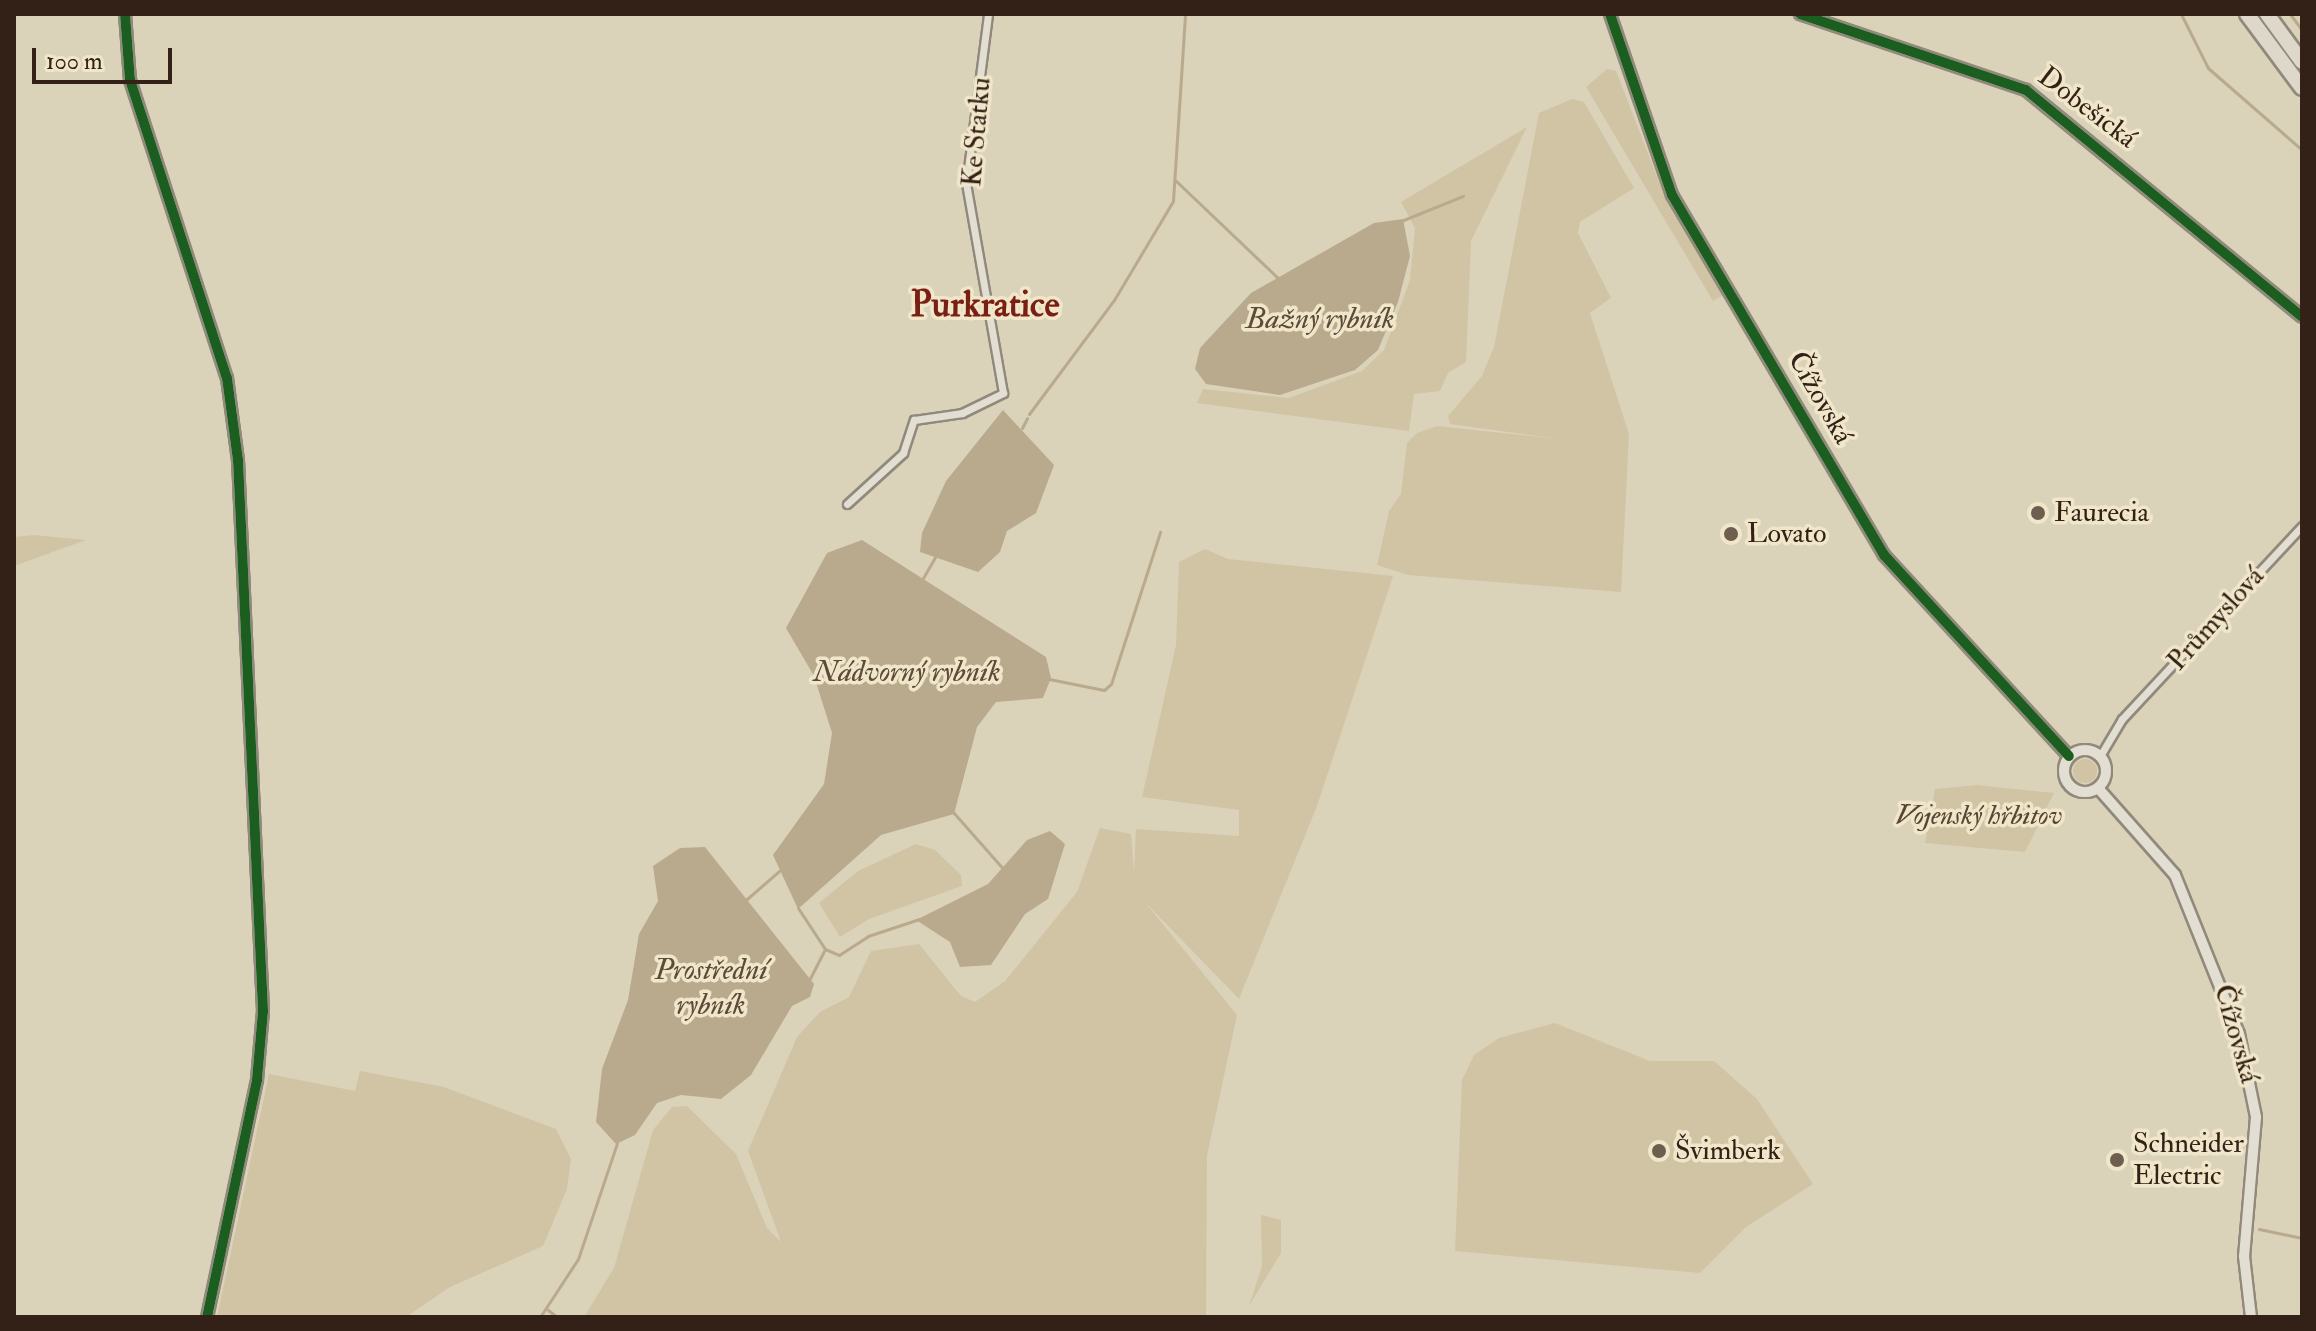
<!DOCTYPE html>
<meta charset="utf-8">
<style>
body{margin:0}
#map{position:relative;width:2316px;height:1331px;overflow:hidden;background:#dbd2ba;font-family:"IM FELL Double Pica",serif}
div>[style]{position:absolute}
.green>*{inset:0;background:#d1c4a5}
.round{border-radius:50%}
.water>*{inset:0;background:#b9aa8d}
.stream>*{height:3px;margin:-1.5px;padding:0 1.5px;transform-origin:1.5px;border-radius:1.5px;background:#b9aa8d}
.roads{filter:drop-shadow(2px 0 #91897b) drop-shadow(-2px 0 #91897b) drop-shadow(0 2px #91897b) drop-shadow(0 -2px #91897b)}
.street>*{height:7px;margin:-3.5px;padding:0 3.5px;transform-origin:3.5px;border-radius:3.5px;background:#e3ded2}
.secondary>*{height:10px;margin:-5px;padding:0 5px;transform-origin:5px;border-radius:5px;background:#e3ded2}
.secondary>.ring{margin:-5px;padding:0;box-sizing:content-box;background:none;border:10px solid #e3ded2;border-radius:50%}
.highway>*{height:14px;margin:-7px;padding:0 7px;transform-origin:7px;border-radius:7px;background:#ded8ca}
.cycleway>*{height:10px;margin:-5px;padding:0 5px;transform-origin:5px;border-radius:5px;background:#1b5e20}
.dots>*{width:22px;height:22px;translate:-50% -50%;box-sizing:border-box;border:4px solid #f0e6ca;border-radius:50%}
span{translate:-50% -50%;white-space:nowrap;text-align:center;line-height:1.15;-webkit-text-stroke:7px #f0e6ca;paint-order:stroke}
.street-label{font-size:28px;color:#332016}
.poi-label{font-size:28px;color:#332016}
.left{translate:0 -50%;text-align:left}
.park-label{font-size:28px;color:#584635;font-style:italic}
.water-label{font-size:30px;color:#5d4a39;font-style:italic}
.district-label{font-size:36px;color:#7a1f14;font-weight:700}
.frame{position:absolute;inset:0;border:16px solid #332016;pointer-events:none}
.scale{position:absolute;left:32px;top:48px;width:140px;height:36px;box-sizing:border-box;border:4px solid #332016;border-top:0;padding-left:10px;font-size:24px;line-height:28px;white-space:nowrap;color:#332016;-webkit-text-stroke:6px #f0e6ca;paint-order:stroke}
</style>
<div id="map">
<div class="green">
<div style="clip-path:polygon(1607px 69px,1616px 71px,1667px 202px,1723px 295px,1713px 301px,1586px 87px)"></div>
<div style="clip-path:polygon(1572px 99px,1584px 102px,1634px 188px,1580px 222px,1578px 233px,1611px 298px,1590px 313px,1629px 434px,1621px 592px,1408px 575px,1377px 565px,1389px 511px,1401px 494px,1407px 443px,1417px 433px,1437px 426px,1558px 439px,1450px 424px,1448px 416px,1482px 376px,1494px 347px,1539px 113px)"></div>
<div style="clip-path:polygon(1527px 127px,1471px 241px,1466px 362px,1448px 373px,1440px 391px,1414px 394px,1409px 431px,1197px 403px,1203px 389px,1289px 398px,1362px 371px,1384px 350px,1410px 280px,1415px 228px,1401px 202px)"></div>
<div style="clip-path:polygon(14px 537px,34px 535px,86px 540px,14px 566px)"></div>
<div style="clip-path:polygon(1205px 549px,1228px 559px,1393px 576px,1317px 806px,1239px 999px,1144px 901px,1237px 1015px,1207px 1156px,1206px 1317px,584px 1317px,614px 1268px,653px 1130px,672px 1107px,687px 1106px,736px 1154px,767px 1228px,781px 1242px,748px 1151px,797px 1037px,820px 1012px,849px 997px,871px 951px,919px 944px,961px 996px,975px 1002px,1005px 981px,1077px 892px,1100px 828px,1131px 834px,1134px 872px,1136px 829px,1239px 836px,1239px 810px,1142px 797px,1176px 645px,1179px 562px)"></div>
<div class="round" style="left:2073px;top:759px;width:24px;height:24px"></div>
<div style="clip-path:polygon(1977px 785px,2054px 793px,2025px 852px,1925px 843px,1935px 789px)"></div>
<div style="clip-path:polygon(916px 844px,935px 850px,961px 875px,962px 886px,869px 919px,840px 937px,819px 903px,858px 871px)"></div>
<div style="clip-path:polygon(1555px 1023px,1650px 1061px,1714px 1061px,1757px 1099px,1813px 1184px,1746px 1227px,1700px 1273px,1455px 1251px,1462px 1080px,1474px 1055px,1499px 1038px)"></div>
<div style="clip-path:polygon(360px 1071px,444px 1087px,556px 1129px,571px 1159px,567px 1189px,543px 1246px,450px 1287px,406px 1317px,217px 1317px,269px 1074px,355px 1091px)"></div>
<div style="clip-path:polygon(1261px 1215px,1281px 1220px,1281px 1253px,1249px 1306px,1262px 1266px)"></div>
</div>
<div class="water">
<div style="clip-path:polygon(1403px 219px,1410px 256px,1398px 302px,1378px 350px,1355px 370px,1280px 395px,1206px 384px,1195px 369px,1200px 348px,1251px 293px,1374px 223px)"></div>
<div style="clip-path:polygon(1003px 410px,1054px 465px,1036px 513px,1007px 531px,1000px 552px,978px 572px,920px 552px,922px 533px,946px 481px)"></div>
<div style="clip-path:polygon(862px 540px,1046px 657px,1051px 678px,1043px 698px,996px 702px,977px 727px,954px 814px,881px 835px,798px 909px,773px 855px,824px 784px,832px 733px,814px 676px,786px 628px,827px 553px)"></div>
<div style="clip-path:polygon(1050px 831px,1065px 844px,1048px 899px,1025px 914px,991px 965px,960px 967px,950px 942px,916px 920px,988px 884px,1027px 840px)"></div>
<div style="clip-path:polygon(705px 847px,814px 984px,810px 997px,792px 1006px,751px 1075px,721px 1099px,681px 1095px,657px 1103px,635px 1135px,616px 1144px,596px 1122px,602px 1069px,628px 1000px,639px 934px,658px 901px,653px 866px,680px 848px)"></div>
</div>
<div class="stream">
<div style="left:2181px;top:14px;width:60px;rotate:63.4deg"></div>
<div style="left:2208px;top:68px;width:125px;rotate:41.1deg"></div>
<div style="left:2290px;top:14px;width:20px;rotate:53deg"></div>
<div style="left:1175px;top:180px;width:144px;rotate:43.6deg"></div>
<div style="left:1401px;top:221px;width:67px;rotate:-22deg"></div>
<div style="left:1029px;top:414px;width:142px;rotate:-53.3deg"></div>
<div style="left:1114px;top:300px;width:115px;rotate:-59.2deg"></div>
<div style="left:1173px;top:201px;width:187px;rotate:-86.3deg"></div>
<div style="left:1022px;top:428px;width:11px;rotate:-63deg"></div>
<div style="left:923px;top:578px;width:24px;rotate:-60deg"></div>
<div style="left:1049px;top:679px;width:56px;rotate:11.3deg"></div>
<div style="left:1104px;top:690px;width:9px;rotate:-41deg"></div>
<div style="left:1111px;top:684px;width:160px;rotate:-72.1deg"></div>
<div style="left:953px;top:812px;width:80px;rotate:48.5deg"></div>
<div style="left:740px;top:905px;width:52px;rotate:-41.1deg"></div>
<div style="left:798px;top:908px;width:49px;rotate:56.6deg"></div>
<div style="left:825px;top:949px;width:34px;rotate:117deg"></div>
<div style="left:825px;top:949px;width:15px;rotate:23deg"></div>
<div style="left:839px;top:955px;width:35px;rotate:-33deg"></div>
<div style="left:868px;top:936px;width:54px;rotate:-18.4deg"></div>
<div style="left:2259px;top:1229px;width:44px;rotate:11.8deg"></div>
<div style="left:548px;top:1310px;width:11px;rotate:38deg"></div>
<div style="left:540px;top:1317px;width:69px;rotate:-56.8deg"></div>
<div style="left:578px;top:1259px;width:122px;rotate:-71.4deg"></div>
</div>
<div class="roads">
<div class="street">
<div style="left:847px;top:504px;width:76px;rotate:-42.3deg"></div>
<div style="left:903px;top:453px;width:35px;rotate:-72deg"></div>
<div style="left:914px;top:420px;width:49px;rotate:-8.3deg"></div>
<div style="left:962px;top:413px;width:46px;rotate:-26deg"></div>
<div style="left:1003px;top:393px;width:212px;rotate:-100deg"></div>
<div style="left:966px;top:184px;width:171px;rotate:-82.6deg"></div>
<div style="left:2100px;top:756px;width:43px;rotate:-59.3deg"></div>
<div style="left:2122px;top:719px;width:264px;rotate:-47deg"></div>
</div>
<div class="secondary">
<div style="left:125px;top:14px;width:66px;rotate:85.7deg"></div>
<div style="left:130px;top:80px;width:313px;rotate:72deg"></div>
<div style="left:227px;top:378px;width:83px;rotate:82.4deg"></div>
<div style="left:238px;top:460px;width:552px;rotate:87.4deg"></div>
<div style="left:263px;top:1011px;width:69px;rotate:95deg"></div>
<div style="left:257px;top:1080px;width:242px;rotate:101.9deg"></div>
<div style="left:1610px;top:14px;width:191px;rotate:71.1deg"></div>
<div style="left:1672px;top:195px;width:418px;rotate:59.5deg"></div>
<div style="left:1884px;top:555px;width:273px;rotate:47.4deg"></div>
<div style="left:1800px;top:14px;width:238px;rotate:18.6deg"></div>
<div style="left:2026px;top:90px;width:357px;rotate:39.4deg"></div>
<div class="ring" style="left:2064px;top:750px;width:32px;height:32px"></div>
<div style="left:2098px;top:788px;width:116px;rotate:48.5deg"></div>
<div style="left:2175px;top:875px;width:171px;rotate:68.1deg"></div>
<div style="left:2239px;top:1034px;width:85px;rotate:78.4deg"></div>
<div style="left:2256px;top:1117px;width:140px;rotate:94.9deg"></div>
<div style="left:2244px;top:1256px;width:61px;rotate:83.5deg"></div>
</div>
<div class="highway">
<div style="left:2247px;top:14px;width:92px;rotate:53.4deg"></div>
<div style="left:2267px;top:14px;width:59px;rotate:53.9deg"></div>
</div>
</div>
<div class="cycleway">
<div style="left:125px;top:14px;width:66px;rotate:85.7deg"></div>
<div style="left:130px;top:80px;width:313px;rotate:72deg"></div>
<div style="left:227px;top:378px;width:83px;rotate:82.4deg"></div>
<div style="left:238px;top:460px;width:552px;rotate:87.4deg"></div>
<div style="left:263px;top:1011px;width:69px;rotate:95deg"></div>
<div style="left:257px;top:1080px;width:242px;rotate:101.9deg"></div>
<div style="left:1610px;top:14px;width:191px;rotate:71.1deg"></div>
<div style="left:1672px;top:195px;width:418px;rotate:59.5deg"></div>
<div style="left:1884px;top:555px;width:273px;rotate:47.4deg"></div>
<div style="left:1800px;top:14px;width:238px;rotate:18.6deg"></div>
<div style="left:2026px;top:90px;width:357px;rotate:39.4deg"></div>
</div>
<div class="dots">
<div style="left:2038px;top:513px;background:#6e5e4f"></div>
<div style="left:1731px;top:534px;background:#6e5e4f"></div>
<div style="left:1659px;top:1151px;background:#6e5e4f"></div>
<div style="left:2117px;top:1160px;background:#6e5e4f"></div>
</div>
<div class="street-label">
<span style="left:2087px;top:108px;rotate:37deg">Dobešická</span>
<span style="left:977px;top:132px;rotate:-85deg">Ke Statku</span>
<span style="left:1820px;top:398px;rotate:60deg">Čížovská</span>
<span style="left:2216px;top:619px;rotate:-48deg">Průmyslová</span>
<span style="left:2236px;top:1034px;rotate:74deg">Čížovská</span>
</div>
<div class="poi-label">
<span class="left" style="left:2054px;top:513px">Faurecia</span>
<span class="left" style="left:1747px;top:534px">Lovato</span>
<span class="left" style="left:2133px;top:1160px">Schneider<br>Electric</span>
<span class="left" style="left:1675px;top:1151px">Švimberk</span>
</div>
<div class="park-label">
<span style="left:1979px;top:816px">Vojenský hřbitov</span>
</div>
<div class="water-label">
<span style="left:1320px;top:319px">Bažný rybník</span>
<span style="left:907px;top:672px">Nádvorný rybník</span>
<span style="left:711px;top:987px">Prostřední<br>rybník</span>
</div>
<div class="district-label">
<span style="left:985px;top:305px">Purkratice</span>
</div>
<div class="frame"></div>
<div class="scale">100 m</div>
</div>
